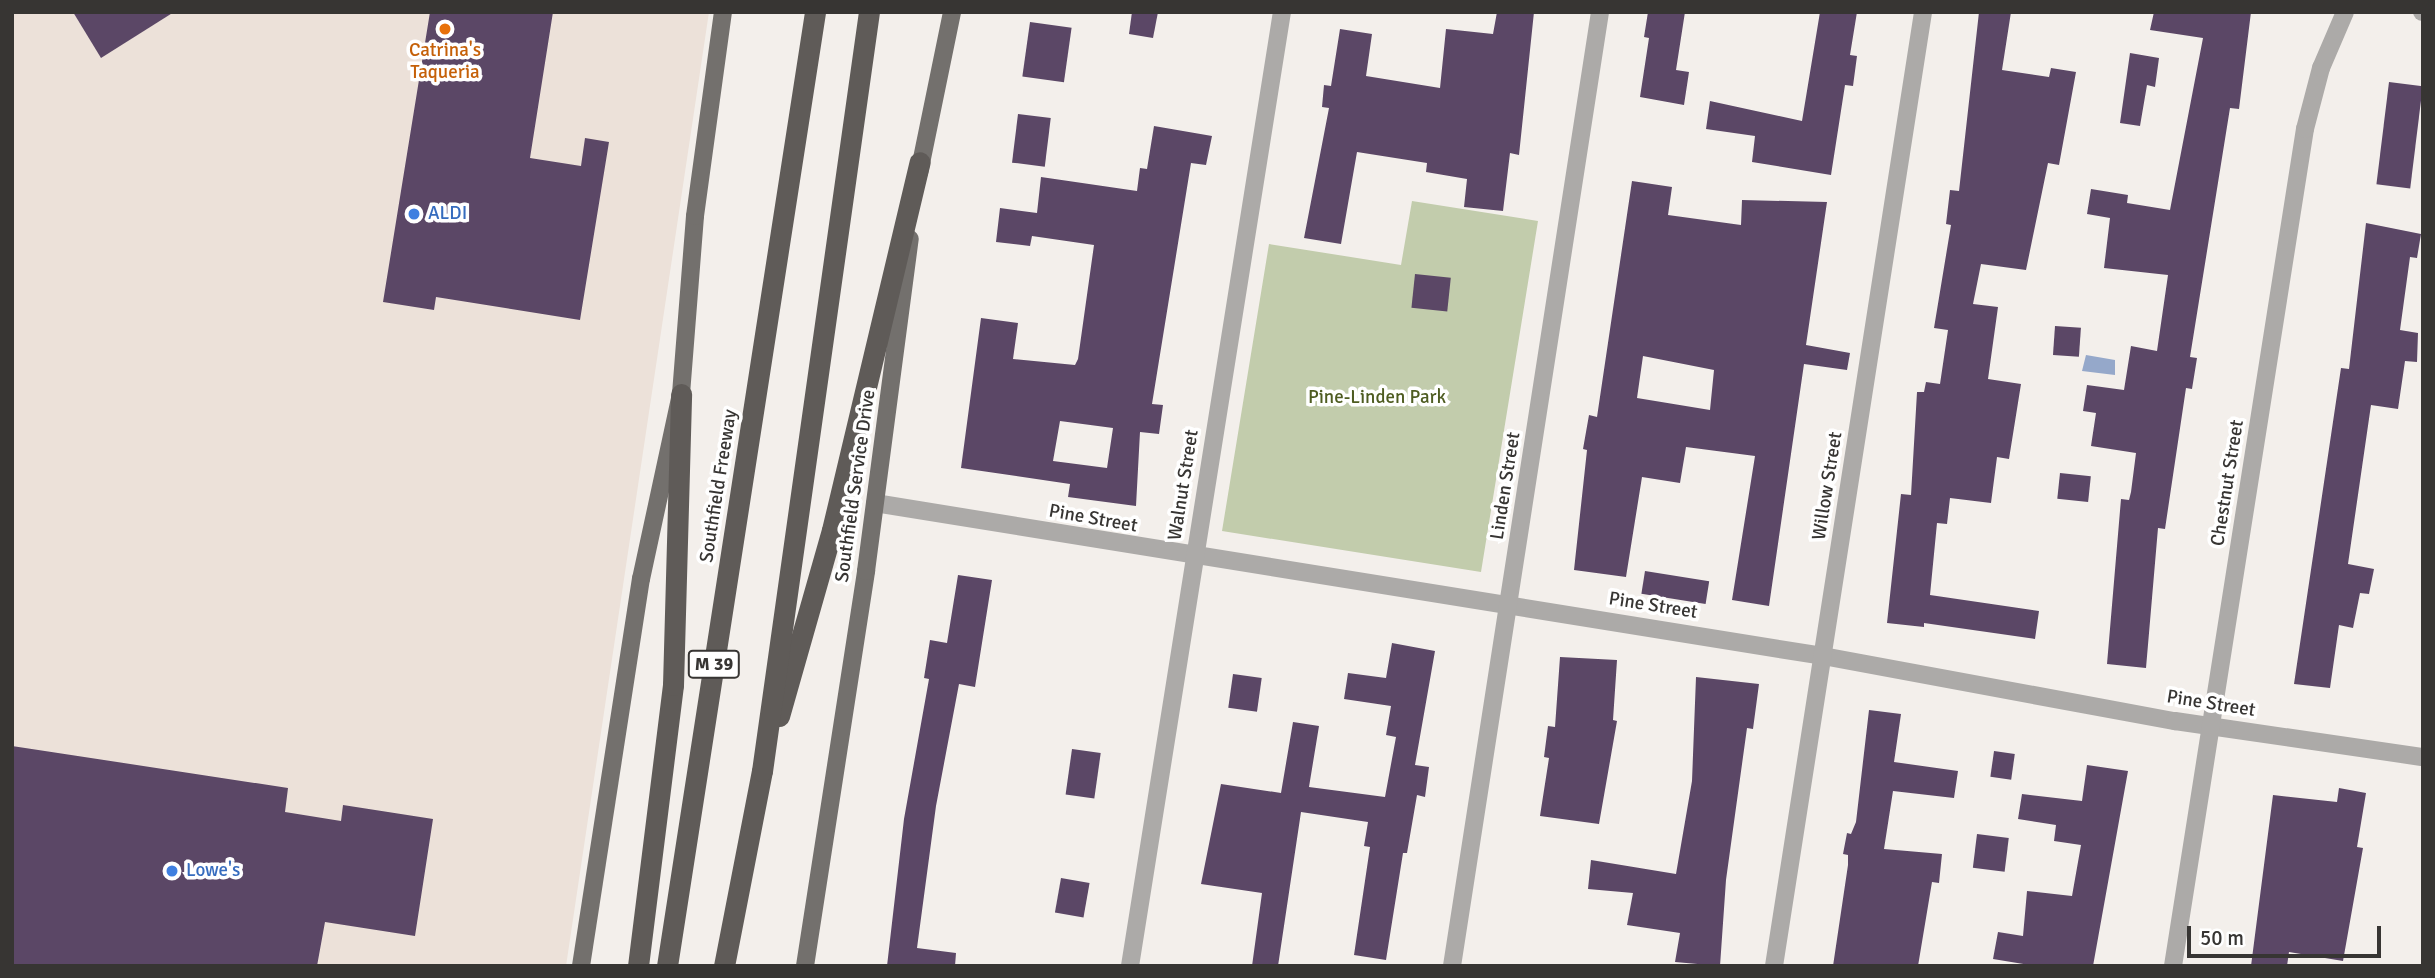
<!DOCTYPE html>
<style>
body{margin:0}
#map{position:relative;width:2435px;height:978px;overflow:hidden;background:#f3efeb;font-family:Signika,sans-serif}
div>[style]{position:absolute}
.built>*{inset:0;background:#ece1d9}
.green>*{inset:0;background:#c2ccac}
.water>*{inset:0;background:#95a8ca}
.building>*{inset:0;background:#5b4766;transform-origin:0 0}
.minor>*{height:18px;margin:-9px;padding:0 9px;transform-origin:9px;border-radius:9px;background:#acaaa8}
.major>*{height:18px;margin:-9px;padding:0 9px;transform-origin:9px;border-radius:9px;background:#73706d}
.highway>*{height:21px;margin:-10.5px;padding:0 10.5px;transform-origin:10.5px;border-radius:10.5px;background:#5f5b58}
.dots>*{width:19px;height:19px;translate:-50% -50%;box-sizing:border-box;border:4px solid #fff;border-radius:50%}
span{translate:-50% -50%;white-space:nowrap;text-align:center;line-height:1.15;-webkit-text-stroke:7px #fff;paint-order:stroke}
.shield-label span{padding:2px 5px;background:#fff;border:2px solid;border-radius:5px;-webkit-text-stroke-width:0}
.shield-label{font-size:18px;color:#373533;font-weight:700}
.food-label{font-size:19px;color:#c56008}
.shop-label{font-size:19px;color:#366cbe}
.left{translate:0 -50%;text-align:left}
.park-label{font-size:19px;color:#4e5c21}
.street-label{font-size:19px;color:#373533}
.frame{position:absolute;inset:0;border:14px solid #373533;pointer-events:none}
.scale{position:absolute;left:2187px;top:926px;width:194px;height:32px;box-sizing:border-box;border:4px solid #373533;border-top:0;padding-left:9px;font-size:21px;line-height:24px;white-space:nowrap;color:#373533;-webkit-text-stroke:5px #fff;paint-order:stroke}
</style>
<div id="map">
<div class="built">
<div style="clip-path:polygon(12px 12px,709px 12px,566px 966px,12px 966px)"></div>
</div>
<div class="green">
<div style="clip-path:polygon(1412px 201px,1538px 221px,1481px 572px,1222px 531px,1269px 244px,1401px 265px)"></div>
</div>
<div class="water">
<div style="clip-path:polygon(2086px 355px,2115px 360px,2115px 375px,2082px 371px)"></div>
</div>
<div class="building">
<div style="clip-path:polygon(73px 12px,174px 12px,101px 58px)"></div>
<div style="clip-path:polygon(430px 12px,553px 12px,530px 158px,581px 166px,585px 138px,609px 142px,580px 320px,436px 297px,434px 310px,383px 302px)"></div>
<div style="clip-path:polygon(1132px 12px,1158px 12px,1153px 38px,1129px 34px)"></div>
<div style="clip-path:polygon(1497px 12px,1534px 12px,1519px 155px,1510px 153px,1503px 211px,1464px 207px,1467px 179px,1426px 172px,1427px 163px,1357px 152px,1341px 244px,1304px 238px,1329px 108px,1322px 107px,1324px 85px,1331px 86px,1340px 29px,1372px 34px,1366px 76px,1440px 88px,1446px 29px,1493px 34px)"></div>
<div style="clip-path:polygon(1648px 12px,1685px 12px,1676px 70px,1689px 72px,1684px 105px,1640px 97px,1649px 38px,1644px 37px)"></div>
<div style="clip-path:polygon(1820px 12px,1857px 12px,1850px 55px,1857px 56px,1853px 86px,1845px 85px,1831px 175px,1752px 162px,1755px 136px,1706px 129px,1710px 101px,1802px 121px)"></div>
<div style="clip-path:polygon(1979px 12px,2011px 12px,2002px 70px,2049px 77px,2051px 68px,2076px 72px,2059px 165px,2048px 163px,2026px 270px,1981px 264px,1973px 304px,1998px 307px,1988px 379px,2021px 384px,2009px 459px,1997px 457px,1991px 503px,1950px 498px,1947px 524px,1937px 523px,1930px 595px,2039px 611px,2035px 639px,1924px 623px,1924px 627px,1887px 623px,1901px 494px,1911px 495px,1917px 392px,1924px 392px,1926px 382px,1940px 384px,1948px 330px,1934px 328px,1951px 225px,1946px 224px,1950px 190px,1959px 191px)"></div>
<div style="clip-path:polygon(2154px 12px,2251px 12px,2239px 109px,2230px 108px,2190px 357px,2197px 358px,2192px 389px,2186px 388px,2165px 529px,2158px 528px,2146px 668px,2107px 664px,2121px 499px,2129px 500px,2131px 492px,2136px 453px,2091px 446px,2096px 413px,2083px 411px,2087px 385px,2124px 390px,2131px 346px,2157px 351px,2168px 275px,2104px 268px,2110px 218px,2087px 214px,2091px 189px,2128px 195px,2127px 203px,2170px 210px,2203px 38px,2150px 30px)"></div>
<div style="left:1030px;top:22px;width:42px;height:55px;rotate:8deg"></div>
<div style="clip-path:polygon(2130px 53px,2159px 58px,2155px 87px,2147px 85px,2140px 126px,2120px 123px)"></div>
<div style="left:2389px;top:82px;width:34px;height:103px;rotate:7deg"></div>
<div style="left:1018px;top:114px;width:33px;height:49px;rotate:7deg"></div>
<div style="clip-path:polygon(evenodd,1154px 126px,1212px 136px,1206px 165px,1191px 163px,1152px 404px,1163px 405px,1159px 434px,1140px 432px,1136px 506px,1068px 497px,1070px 484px,961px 468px,981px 318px,1018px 323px,1013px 359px,1075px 365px,1078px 359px,1094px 245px,1032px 236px,1030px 246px,996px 242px,1000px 208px,1037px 213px,1041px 177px,1137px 191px,1140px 168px,1147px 169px,1154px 126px,1060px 421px,1113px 428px,1107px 468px,1053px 461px,1060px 421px)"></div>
<div style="clip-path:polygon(evenodd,1632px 181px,1672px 187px,1668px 215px,1741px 225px,1742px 200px,1827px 202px,1806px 345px,1850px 353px,1847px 370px,1804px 364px,1769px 606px,1732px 600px,1755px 456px,1686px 447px,1680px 483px,1642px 477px,1626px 577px,1574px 570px,1587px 450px,1583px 449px,1589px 415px,1597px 417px,1632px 181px,1643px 356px,1714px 370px,1710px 410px,1637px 398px,1643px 356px)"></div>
<div style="clip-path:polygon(2366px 223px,2421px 234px,2417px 258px,2410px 257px,2400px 330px,2418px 333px,2417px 362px,2405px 361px,2398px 409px,2371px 405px,2348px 564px,2374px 569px,2369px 594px,2360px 593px,2353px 628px,2339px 625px,2330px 688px,2294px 684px,2341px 368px,2349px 369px)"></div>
<div style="left:1415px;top:274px;width:36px;height:34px;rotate:6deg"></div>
<div style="left:2055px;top:326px;width:26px;height:29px;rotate:4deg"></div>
<div style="left:2060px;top:473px;width:31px;height:26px;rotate:6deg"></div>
<div style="left:1645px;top:571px;width:65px;height:23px;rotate:9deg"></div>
<div style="clip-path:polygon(958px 575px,992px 580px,975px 687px,959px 684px,936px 806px,917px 948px,956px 953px,955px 966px,887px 966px,904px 819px,929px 679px,924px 678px,930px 640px,947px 643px)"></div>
<div style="clip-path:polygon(1392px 643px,1435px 651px,1415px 765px,1429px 767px,1425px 797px,1417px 795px,1407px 853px,1403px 853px,1386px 960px,1354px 955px,1370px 847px,1364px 846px,1368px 822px,1301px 812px,1278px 966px,1252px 966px,1262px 893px,1201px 884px,1221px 784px,1281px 793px,1293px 722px,1319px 726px,1309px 787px,1385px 797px,1396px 737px,1386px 735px,1391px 706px,1344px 699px,1348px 673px,1386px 678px)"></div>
<div style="clip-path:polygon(1560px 657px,1617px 660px,1613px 720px,1617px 721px,1599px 824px,1540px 816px,1549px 758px,1544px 757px,1548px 726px,1555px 727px)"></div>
<div style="left:1233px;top:674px;width:29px;height:34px;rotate:8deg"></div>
<div style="clip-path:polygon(1696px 677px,1759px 684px,1753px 729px,1747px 728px,1726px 880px,1720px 966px,1675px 962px,1680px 933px,1627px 925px,1633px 893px,1588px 889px,1591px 860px,1676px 874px,1692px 781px)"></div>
<div style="clip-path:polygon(1869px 710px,1901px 714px,1894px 762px,1958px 771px,1954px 798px,1893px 791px,1884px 849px,1942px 854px,1939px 883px,1932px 882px,1918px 966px,1833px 966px,1848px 865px,1848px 855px,1843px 854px,1847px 833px,1851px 834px,1856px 822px)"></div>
<div style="clip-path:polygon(12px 746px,288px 788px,285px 812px,341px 821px,343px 805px,433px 819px,415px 936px,325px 922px,317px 966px,12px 966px)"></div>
<div style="left:1072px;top:749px;width:29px;height:46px;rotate:8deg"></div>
<div style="left:1994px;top:751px;width:21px;height:26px;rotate:8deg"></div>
<div style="clip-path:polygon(2087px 765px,2128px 771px,2093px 966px,2035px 966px,1993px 959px,1998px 932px,2023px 936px,2027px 891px,2072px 896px,2081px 845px,2054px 841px,2056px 825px,2018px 819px,2022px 794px,2082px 801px)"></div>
<div style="clip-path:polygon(2339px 788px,2366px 793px,2357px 847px,2363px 848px,2343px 961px,2289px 952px,2287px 966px,2251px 966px,2273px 795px,2337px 802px)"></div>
<div style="left:1977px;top:834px;width:32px;height:34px;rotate:7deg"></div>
<div style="left:1061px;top:878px;width:29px;height:35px;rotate:10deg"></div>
</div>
<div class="minor">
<div style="left:2422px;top:12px;width:1px"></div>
<div style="left:875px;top:503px;width:960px;rotate:9.17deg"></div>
<div style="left:1823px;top:656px;width:358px;rotate:10.5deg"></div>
<div style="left:2175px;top:721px;width:251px;rotate:8.3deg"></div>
<div style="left:1130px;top:966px;width:966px;rotate:-80.95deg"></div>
<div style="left:1452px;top:966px;width:965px;rotate:-81.18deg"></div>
<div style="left:1774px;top:966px;width:966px;rotate:-81.12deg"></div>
<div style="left:2173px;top:966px;width:847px;rotate:-81.04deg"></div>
<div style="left:2305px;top:129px;width:63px;rotate:-75.3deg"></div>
<div style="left:2321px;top:68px;width:61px;rotate:-66.8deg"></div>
</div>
<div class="major">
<div style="left:919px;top:173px;width:164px;rotate:-78.4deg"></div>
<div style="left:581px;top:966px;width:392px;rotate:-81.2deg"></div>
<div style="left:641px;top:579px;width:189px;rotate:-77.8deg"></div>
<div style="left:681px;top:394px;width:179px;rotate:-85.5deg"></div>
<div style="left:695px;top:216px;width:206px;rotate:-82.2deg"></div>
<div style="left:805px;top:966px;width:400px;rotate:-81.2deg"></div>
<div style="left:866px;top:571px;width:335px;rotate:-82.5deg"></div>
</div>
<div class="highway">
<div style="left:779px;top:716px;width:193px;rotate:-74.1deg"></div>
<div style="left:832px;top:530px;width:378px;rotate:-76.6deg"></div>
<div style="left:638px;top:966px;width:283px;rotate:-82.9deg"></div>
<div style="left:673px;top:685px;width:291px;rotate:-88.4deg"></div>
<div style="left:667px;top:966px;width:965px;rotate:-81.18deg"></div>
<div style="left:724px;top:966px;width:199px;rotate:-79deg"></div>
<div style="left:762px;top:771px;width:767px;rotate:-81.98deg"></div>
</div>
<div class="dots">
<div style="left:445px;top:29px;background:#e8710a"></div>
<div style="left:414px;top:214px;background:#3f7fe0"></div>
<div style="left:172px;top:871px;background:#3f7fe0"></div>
</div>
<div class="shield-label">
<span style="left:714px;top:664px">M 39</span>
</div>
<div class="food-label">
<span style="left:445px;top:62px">Catrina's<br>Taqueria</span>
</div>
<div class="shop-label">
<span class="left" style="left:428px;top:214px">ALDI</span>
<span class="left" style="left:186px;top:871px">Lowe's</span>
</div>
<div class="park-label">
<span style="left:1377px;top:398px">Pine-Linden Park</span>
</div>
<div class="street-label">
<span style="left:2228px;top:483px;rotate:-81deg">Chestnut Street</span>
<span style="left:1184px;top:485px;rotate:-81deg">Walnut Street</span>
<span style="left:719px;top:486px;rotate:-81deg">Southfield Freeway</span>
<span style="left:856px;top:486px;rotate:-82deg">Southfield Service Drive</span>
<span style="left:1506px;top:486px;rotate:-81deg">Linden Street</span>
<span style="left:1828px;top:486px;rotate:-81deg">Willow Street</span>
<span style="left:1093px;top:519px;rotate:10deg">Pine Street</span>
<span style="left:1653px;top:606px;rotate:9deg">Pine Street</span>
<span style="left:2211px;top:704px;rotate:9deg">Pine Street</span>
</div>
<div class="frame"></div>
<div class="scale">50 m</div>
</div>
